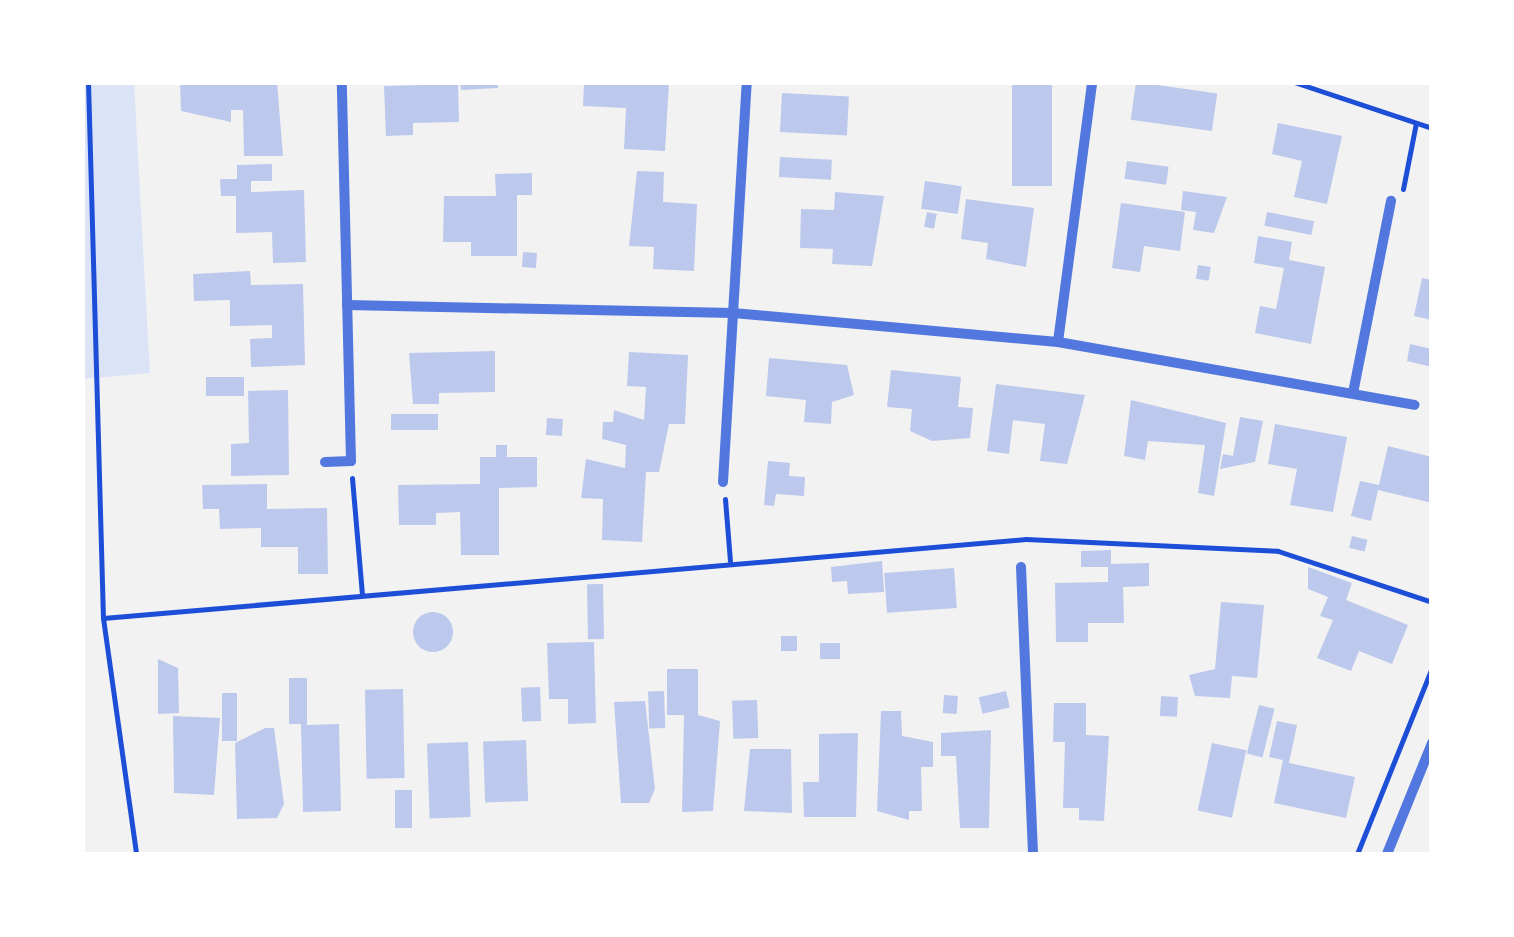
<!DOCTYPE html>
<style>
body{margin:0}
#map{position:relative;width:1514px;height:937px;overflow:hidden;background:#f2f2f2;font-family:Figtree,sans-serif}
div>[style]{position:absolute}
.green>*{inset:0;background:#dbe4f7}
.building>*{inset:0;background:#bdc9ec;transform-origin:0 0}
.round{border-radius:50%}
.path>*{height:5px;margin:-2.5px;padding:0 2.5px;transform-origin:2.5px;border-radius:2.5px;background:#1d4ed8}
.minor>*{height:10px;margin:-5px;padding:0 5px;transform-origin:5px;border-radius:5px;background:#5277de}
span{translate:-50% -50%;white-space:nowrap;text-align:center;line-height:1.15;-webkit-text-stroke:8px #fff;paint-order:stroke}
.frame{position:absolute;inset:0;border:85px solid #fff;pointer-events:none}
</style>
<div id="map">
<div class="green">
<div style="clip-path:polygon(83px 83px,134px 83px,150px 373px,83px 379px)"></div>
</div>
<div class="building">
<div style="clip-path:polygon(180px 82px,277px 82px,283px 156px,244px 156px,243px 110px,231px 110px,231px 122px,181px 111px)"></div>
<div style="clip-path:polygon(460px 82px,498px 82px,498px 88px,461px 90px)"></div>
<div style="clip-path:polygon(584px 82px,669px 82px,665px 151px,624px 149px,626px 108px,583px 106px)"></div>
<div style="left:1012px;top:82px;width:40px;height:104px"></div>
<div style="left:1136px;top:82px;width:82px;height:38px;rotate:8deg"></div>
<div style="clip-path:polygon(458px 84px,459px 122px,413px 123px,413px 135px,386px 136px,384px 86px)"></div>
<div style="left:782px;top:93px;width:67px;height:39px;rotate:3deg"></div>
<div style="clip-path:polygon(1278px 123px,1342px 136px,1327px 204px,1294px 197px,1302px 161px,1272px 154px)"></div>
<div style="left:780px;top:157px;width:52px;height:20px;rotate:3deg"></div>
<div style="left:1127px;top:161px;width:42px;height:18px;rotate:8deg"></div>
<div style="clip-path:polygon(272px 164px,272px 181px,251px 181px,251px 192px,304px 190px,306px 262px,273px 263px,272px 232px,236px 233px,236px 196px,221px 196px,220px 179px,237px 179px,237px 165px)"></div>
<div style="clip-path:polygon(637px 171px,664px 172px,663px 202px,697px 204px,694px 271px,653px 269px,654px 247px,629px 246px)"></div>
<div style="clip-path:polygon(532px 173px,532px 195px,517px 195px,517px 256px,471px 256px,471px 242px,443px 242px,444px 196px,496px 196px,495px 174px)"></div>
<div style="left:925px;top:181px;width:37px;height:28px;rotate:8deg"></div>
<div style="clip-path:polygon(1183px 191px,1227px 197px,1214px 233px,1193px 230px,1196px 212px,1181px 210px)"></div>
<div style="clip-path:polygon(835px 192px,884px 196px,872px 266px,832px 264px,833px 249px,800px 248px,801px 209px,834px 210px)"></div>
<div style="clip-path:polygon(966px 199px,1034px 208px,1026px 267px,986px 259px,988px 243px,961px 239px)"></div>
<div style="clip-path:polygon(1121px 203px,1185px 212px,1180px 251px,1144px 246px,1140px 272px,1112px 268px)"></div>
<div style="left:927px;top:212px;width:10px;height:15px;rotate:11deg"></div>
<div style="left:1267px;top:212px;width:48px;height:14px;rotate:11deg"></div>
<div style="clip-path:polygon(1258px 236px,1292px 242px,1289px 260px,1325px 267px,1311px 344px,1255px 333px,1260px 306px,1276px 309px,1284px 268px,1254px 263px)"></div>
<div style="left:523px;top:252px;width:14px;height:15px;rotate:4deg"></div>
<div style="left:1198px;top:265px;width:13px;height:14px;rotate:9deg"></div>
<div style="clip-path:polygon(250px 271px,251px 285px,303px 284px,305px 365px,251px 367px,250px 339px,272px 338px,272px 325px,230px 326px,230px 300px,194px 301px,193px 274px)"></div>
<div style="clip-path:polygon(1422px 278px,1432px 280px,1432px 320px,1414px 316px)"></div>
<div style="clip-path:polygon(1410px 344px,1432px 349px,1432px 367px,1407px 361px)"></div>
<div style="clip-path:polygon(495px 351px,495px 392px,439px 393px,439px 404px,413px 404px,409px 353px)"></div>
<div style="clip-path:polygon(629px 352px,688px 355px,685px 424px,669px 424px,659px 472px,646px 472px,642px 542px,602px 540px,603px 499px,581px 498px,586px 459px,625px 468px,626px 445px,602px 439px,603px 422px,613px 422px,614px 410px,644px 420px,646px 387px,627px 386px)"></div>
<div style="clip-path:polygon(769px 358px,847px 365px,854px 395px,832px 402px,831px 424px,804px 422px,806px 400px,766px 396px)"></div>
<div style="clip-path:polygon(891px 370px,961px 377px,958px 407px,973px 408px,970px 438px,932px 441px,910px 431px,912px 409px,887px 407px)"></div>
<div style="left:244px;top:377px;width:19px;height:38px;rotate:90deg"></div>
<div style="clip-path:polygon(996px 384px,1085px 395px,1067px 464px,1040px 461px,1045px 424px,1013px 420px,1009px 454px,987px 451px)"></div>
<div style="clip-path:polygon(288px 390px,289px 475px,231px 476px,231px 444px,249px 443px,248px 391px)"></div>
<div style="clip-path:polygon(1131px 400px,1226px 423px,1214px 496px,1198px 493px,1205px 445px,1148px 441px,1145px 460px,1124px 456px)"></div>
<div style="left:391px;top:414px;width:47px;height:16px"></div>
<div style="clip-path:polygon(1240px 417px,1263px 421px,1255px 462px,1220px 469px,1223px 454px,1233px 456px)"></div>
<div style="left:547px;top:418px;width:16px;height:17px;rotate:4deg"></div>
<div style="clip-path:polygon(1275px 424px,1347px 437px,1333px 512px,1290px 505px,1297px 469px,1268px 464px)"></div>
<div style="clip-path:polygon(496px 445px,507px 445px,507px 457px,537px 457px,537px 487px,499px 488px,499px 555px,461px 555px,460px 512px,436px 513px,436px 525px,399px 525px,398px 485px,480px 484px,480px 457px,496px 457px)"></div>
<div style="clip-path:polygon(1388px 446px,1432px 457px,1432px 503px,1378px 490px,1371px 521px,1351px 516px,1360px 481px,1379px 485px)"></div>
<div style="clip-path:polygon(768px 461px,790px 463px,789px 476px,805px 477px,804px 496px,776px 494px,774px 506px,764px 505px)"></div>
<div style="clip-path:polygon(267px 484px,267px 509px,327px 508px,328px 574px,298px 574px,298px 547px,261px 547px,261px 528px,220px 529px,219px 509px,203px 509px,202px 485px)"></div>
<div style="left:1352px;top:536px;width:16px;height:12px;rotate:14deg"></div>
<div style="clip-path:polygon(1111px 550px,1111px 564px,1149px 563px,1149px 586px,1123px 587px,1124px 623px,1088px 623px,1088px 642px,1056px 642px,1055px 583px,1108px 582px,1108px 567px,1081px 567px,1081px 551px)"></div>
<div style="clip-path:polygon(882px 561px,884px 592px,848px 594px,847px 581px,832px 582px,831px 567px)"></div>
<div style="clip-path:polygon(1308px 567px,1352px 583px,1346px 600px,1408px 625px,1392px 664px,1359px 651px,1351px 671px,1317px 658px,1333px 620px,1320px 616px,1328px 597px,1308px 589px)"></div>
<div style="left:954px;top:568px;width:40px;height:70px;rotate:86deg"></div>
<div style="left:603px;top:584px;width:55px;height:16px;rotate:89deg"></div>
<div style="clip-path:polygon(1221px 602px,1264px 605px,1257px 678px,1232px 676px,1230px 698px,1195px 696px,1189px 675px,1215px 669px)"></div>
<div class="round" style="left:413px;top:612px;width:40px;height:40px"></div>
<div style="left:781px;top:636px;width:16px;height:15px"></div>
<div style="clip-path:polygon(594px 642px,596px 723px,568px 724px,568px 699px,549px 699px,547px 643px)"></div>
<div style="left:820px;top:643px;width:20px;height:16px"></div>
<div style="clip-path:polygon(158px 659px,178px 668px,179px 713px,158px 714px)"></div>
<div style="clip-path:polygon(667px 669px,698px 669px,698px 715px,720px 721px,713px 811px,682px 812px,684px 715px,667px 715px)"></div>
<div style="clip-path:polygon(289px 678px,307px 678px,307px 725px,339px 724px,341px 811px,303px 812px,301px 724px,289px 724px)"></div>
<div style="left:540px;top:687px;width:34px;height:19px;rotate:88deg"></div>
<div style="left:403px;top:689px;width:89px;height:38px;rotate:89deg"></div>
<div style="left:664px;top:691px;width:37px;height:16px;rotate:88deg"></div>
<div style="left:1006px;top:691px;width:17px;height:28px;rotate:77deg"></div>
<div style="left:222px;top:693px;width:15px;height:48px"></div>
<div style="left:944px;top:695px;width:14px;height:18px;rotate:4deg"></div>
<div style="left:1161px;top:696px;width:17px;height:20px;rotate:3deg"></div>
<div style="left:757px;top:700px;width:38px;height:25px;rotate:88deg"></div>
<div style="clip-path:polygon(645px 701px,655px 789px,649px 803px,621px 803px,614px 702px)"></div>
<div style="clip-path:polygon(1054px 703px,1086px 703px,1086px 735px,1109px 736px,1104px 821px,1079px 820px,1079px 808px,1063px 808px,1065px 742px,1053px 742px)"></div>
<div style="left:1259px;top:705px;width:16px;height:50px;rotate:14deg"></div>
<div style="clip-path:polygon(881px 711px,901px 711px,902px 736px,933px 742px,933px 767px,921px 767px,922px 811px,909px 811px,909px 820px,877px 811px)"></div>
<div style="clip-path:polygon(173px 716px,220px 718px,214px 795px,174px 793px)"></div>
<div style="clip-path:polygon(1277px 721px,1297px 725px,1289px 763px,1355px 777px,1346px 818px,1274px 803px,1283px 760px,1269px 757px)"></div>
<div style="clip-path:polygon(265px 728px,274px 728px,284px 804px,277px 818px,237px 819px,235px 743px)"></div>
<div style="clip-path:polygon(991px 730px,989px 828px,960px 828px,956px 756px,941px 756px,941px 733px)"></div>
<div style="clip-path:polygon(858px 733px,856px 817px,804px 817px,803px 782px,819px 782px,819px 734px)"></div>
<div style="left:526px;top:740px;width:61px;height:43px;rotate:88deg"></div>
<div style="left:468px;top:742px;width:75px;height:41px;rotate:88deg"></div>
<div style="left:1212px;top:743px;width:35px;height:69px;rotate:12deg"></div>
<div style="clip-path:polygon(750px 749px,791px 749px,792px 813px,744px 811px)"></div>
<div style="left:395px;top:790px;width:17px;height:38px"></div>
</div>
<div class="path">
<div style="left:88px;top:82px;width:536px;rotate:88.4deg"></div>
<div style="left:103px;top:618px;width:926px;rotate:-4.89deg"></div>
<div style="left:1026px;top:539px;width:252px;rotate:2.7deg"></div>
<div style="left:1278px;top:551px;width:162px;rotate:18.3deg"></div>
<div style="left:1294px;top:82px;width:145px;rotate:18.4deg"></div>
<div style="left:1403px;top:189px;width:67px;rotate:-78.9deg"></div>
<div style="left:352px;top:478px;width:116px;rotate:85.1deg"></div>
<div style="left:725px;top:499px;width:62px;rotate:85.4deg"></div>
<div style="left:103px;top:618px;width:238px;rotate:82deg"></div>
<div style="left:1357px;top:854px;width:201px;rotate:-68.1deg"></div>
</div>
<div class="minor">
<div style="left:347px;top:305px;width:386px;rotate:1.2deg"></div>
<div style="left:733px;top:313px;width:326px;rotate:5.1deg"></div>
<div style="left:1058px;top:342px;width:362px;rotate:10deg"></div>
<div style="left:1058px;top:342px;width:262px;rotate:-82.5deg"></div>
<div style="left:1353px;top:393px;width:196px;rotate:-78.8deg"></div>
<div style="left:325px;top:462px;width:26px;rotate:-2deg"></div>
<div style="left:351px;top:461px;width:379px;rotate:-91.4deg"></div>
<div style="left:723px;top:482px;width:401px;rotate:-86.6deg"></div>
<div style="left:1021px;top:567px;width:287px;rotate:87.6deg"></div>
<div style="left:1387px;top:854px;width:120px;rotate:-67.9deg"></div>
</div>
<div class="frame"></div>
</div>
